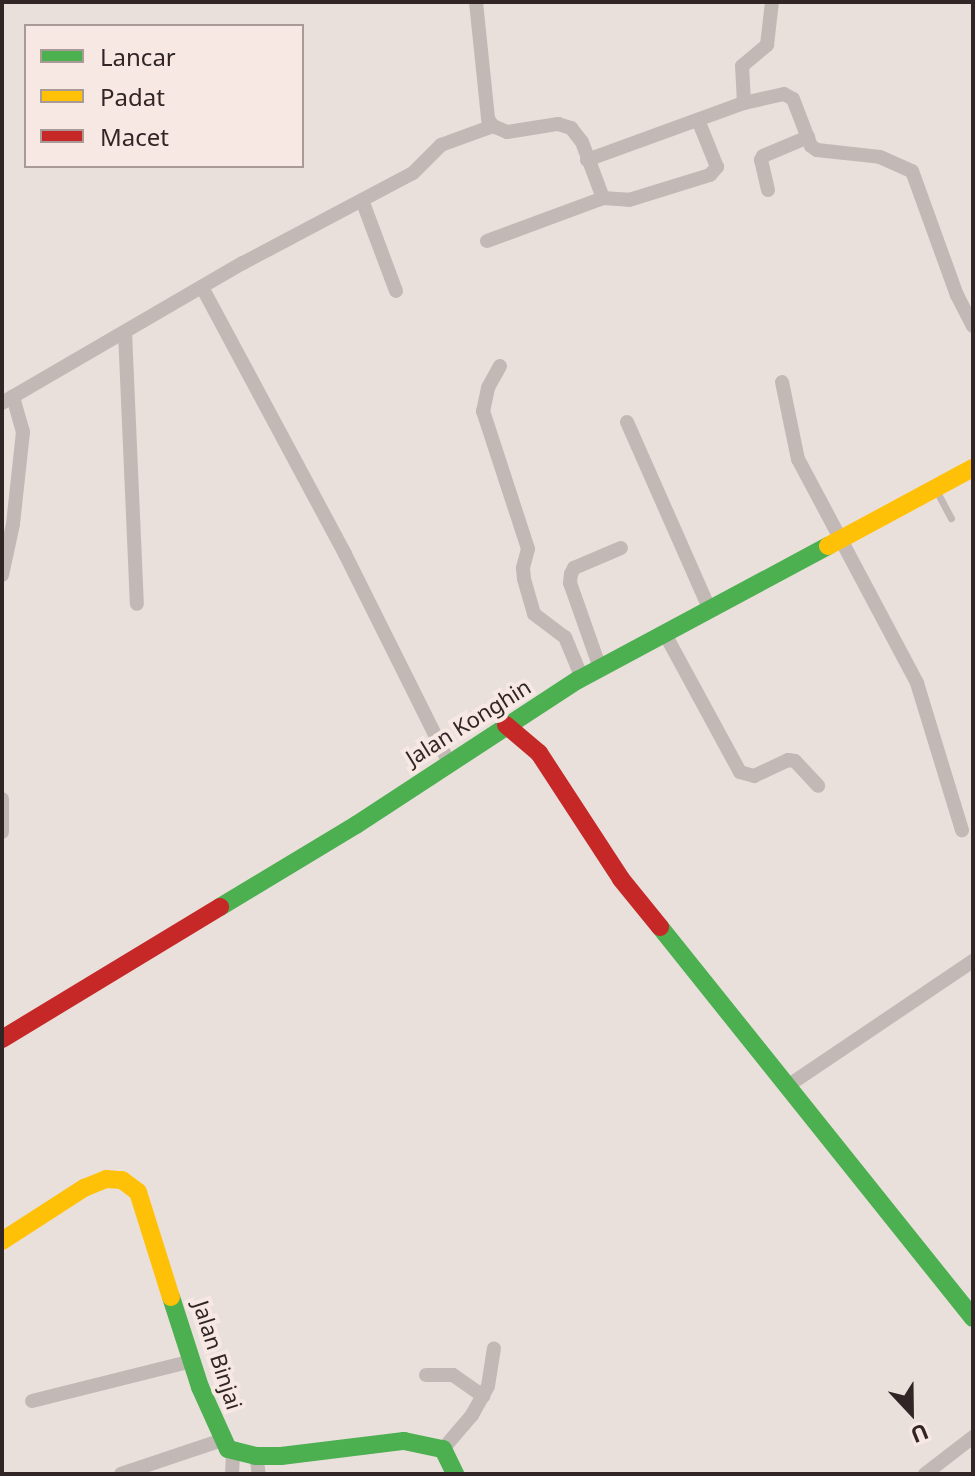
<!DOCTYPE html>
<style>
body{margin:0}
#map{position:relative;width:975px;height:1476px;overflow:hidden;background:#e9e0dc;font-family:"Noto Sans",sans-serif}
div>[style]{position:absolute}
.lane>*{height:7px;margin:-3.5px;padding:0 3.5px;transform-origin:3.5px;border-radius:3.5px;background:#c2b9b6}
.street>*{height:14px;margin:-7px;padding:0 7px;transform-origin:7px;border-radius:7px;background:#c2b9b6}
.fast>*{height:18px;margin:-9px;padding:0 9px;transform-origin:9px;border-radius:9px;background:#4caf50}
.slow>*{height:18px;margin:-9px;padding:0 9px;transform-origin:9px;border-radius:9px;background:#ffc107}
.jam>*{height:18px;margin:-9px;padding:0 9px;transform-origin:9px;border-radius:9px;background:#c62828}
span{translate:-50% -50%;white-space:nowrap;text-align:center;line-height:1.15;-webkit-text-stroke:8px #f7e8e3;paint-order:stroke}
.street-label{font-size:22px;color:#312625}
.frame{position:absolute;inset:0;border:4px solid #312625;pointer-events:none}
.legend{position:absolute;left:24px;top:24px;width:280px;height:144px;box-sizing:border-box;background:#f7e8e3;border:2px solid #a89a97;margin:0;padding:10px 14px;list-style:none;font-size:24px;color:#312625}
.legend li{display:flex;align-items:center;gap:16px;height:40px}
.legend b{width:40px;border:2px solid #a89a97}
.north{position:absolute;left:871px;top:1372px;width:80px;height:80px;-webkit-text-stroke:6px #f7e8e3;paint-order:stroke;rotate:158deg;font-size:22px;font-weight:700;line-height:32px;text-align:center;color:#312625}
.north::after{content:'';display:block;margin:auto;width:28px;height:36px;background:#312625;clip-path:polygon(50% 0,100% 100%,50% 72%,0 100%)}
</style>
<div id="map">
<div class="lane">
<div style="left:936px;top:490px;width:32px;rotate:62deg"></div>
</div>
<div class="street">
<div style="left:476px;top:2px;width:118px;rotate:84.1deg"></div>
<div style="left:488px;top:119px;width:9px;rotate:54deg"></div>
<div style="left:493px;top:126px;width:15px;rotate:23deg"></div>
<div style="left:507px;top:132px;width:52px;rotate:-8.9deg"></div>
<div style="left:558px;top:124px;width:14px;rotate:17deg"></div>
<div style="left:571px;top:128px;width:18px;rotate:52deg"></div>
<div style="left:582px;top:142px;width:60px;rotate:69.4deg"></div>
<div style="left:744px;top:103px;width:37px;rotate:-93deg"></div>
<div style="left:742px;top:66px;width:33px;rotate:-40deg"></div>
<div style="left:767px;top:45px;width:43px;rotate:-83.4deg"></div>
<div style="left:587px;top:160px;width:167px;rotate:-20deg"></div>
<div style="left:744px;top:103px;width:41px;rotate:-12.7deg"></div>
<div style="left:784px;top:94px;width:10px;rotate:29deg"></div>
<div style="left:793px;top:99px;width:50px;rotate:69deg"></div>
<div style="left:811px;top:146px;width:7px;rotate:34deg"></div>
<div style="left:817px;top:150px;width:63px;rotate:6.3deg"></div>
<div style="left:880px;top:157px;width:35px;rotate:24deg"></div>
<div style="left:912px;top:171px;width:132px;rotate:70.1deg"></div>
<div style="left:957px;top:295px;width:35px;rotate:63deg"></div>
<div style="left:768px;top:190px;width:31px;rotate:-103deg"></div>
<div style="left:761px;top:160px;width:4px;rotate:-63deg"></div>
<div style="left:763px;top:156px;width:49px;rotate:-22.9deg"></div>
<div style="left:362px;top:200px;width:97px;rotate:69.5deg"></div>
<div style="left:487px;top:241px;width:124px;rotate:-20.3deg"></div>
<div style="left:603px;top:198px;width:26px;rotate:4deg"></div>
<div style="left:629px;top:200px;width:85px;rotate:-17.2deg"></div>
<div style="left:710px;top:175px;width:11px;rotate:-49deg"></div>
<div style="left:717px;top:167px;width:51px;rotate:-112deg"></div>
<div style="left:203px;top:289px;width:301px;rotate:61.8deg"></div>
<div style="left:345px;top:554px;width:233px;rotate:63.5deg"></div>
<div style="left:125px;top:332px;width:272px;rotate:87.5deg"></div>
<div style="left:500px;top:366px;width:25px;rotate:119deg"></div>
<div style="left:488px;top:388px;width:24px;rotate:102deg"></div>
<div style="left:483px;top:411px;width:145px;rotate:71.9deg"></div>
<div style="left:528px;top:549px;width:20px;rotate:105deg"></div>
<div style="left:523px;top:568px;width:11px;rotate:85deg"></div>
<div style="left:524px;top:579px;width:36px;rotate:74deg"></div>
<div style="left:534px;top:614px;width:39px;rotate:37deg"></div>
<div style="left:565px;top:637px;width:44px;rotate:67.5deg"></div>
<div style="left:782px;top:382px;width:79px;rotate:78.3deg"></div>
<div style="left:798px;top:459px;width:254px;rotate:62deg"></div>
<div style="left:917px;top:683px;width:154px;rotate:73deg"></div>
<div style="left:2px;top:403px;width:279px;rotate:-30.2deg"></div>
<div style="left:243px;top:263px;width:192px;rotate:-27.9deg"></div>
<div style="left:413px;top:173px;width:40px;rotate:-45deg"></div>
<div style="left:441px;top:145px;width:55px;rotate:-20.1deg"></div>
<div style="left:627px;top:422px;width:203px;rotate:66.2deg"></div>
<div style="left:2px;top:575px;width:52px;rotate:-77.8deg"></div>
<div style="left:13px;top:524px;width:93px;rotate:-83.8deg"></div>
<div style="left:23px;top:432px;width:37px;rotate:-106deg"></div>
<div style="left:665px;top:634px;width:157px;rotate:61.5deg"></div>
<div style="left:740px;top:772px;width:15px;rotate:16deg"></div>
<div style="left:754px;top:776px;width:38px;rotate:-25deg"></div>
<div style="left:788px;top:760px;width:7px;rotate:8deg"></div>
<div style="left:795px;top:761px;width:34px;rotate:47deg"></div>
<div style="left:600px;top:668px;width:90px;rotate:-109.4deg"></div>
<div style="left:570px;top:583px;width:9px;rotate:-84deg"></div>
<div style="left:571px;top:574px;width:7px;rotate:-63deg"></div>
<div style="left:574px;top:568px;width:51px;rotate:-23.1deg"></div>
<div style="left:2px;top:799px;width:33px;rotate:90deg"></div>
<div style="left:789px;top:1085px;width:222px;rotate:-34deg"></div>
<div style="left:426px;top:1375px;width:27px"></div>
<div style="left:453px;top:1375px;width:37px;rotate:35deg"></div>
<div style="left:32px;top:1401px;width:165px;rotate:-14deg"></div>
<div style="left:443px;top:1449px;width:45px;rotate:-49.5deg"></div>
<div style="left:472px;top:1415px;width:33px;rotate:-61deg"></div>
<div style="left:488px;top:1386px;width:38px;rotate:-81deg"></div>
<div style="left:256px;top:1456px;width:18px;rotate:81deg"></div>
<div style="left:121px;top:1474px;width:107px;rotate:-18.6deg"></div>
<div style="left:232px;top:1474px;width:22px;rotate:-87deg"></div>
<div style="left:925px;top:1474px;width:61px;rotate:-37.6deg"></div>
</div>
<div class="fast">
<div style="left:220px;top:907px;width:159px;rotate:-31.1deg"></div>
<div style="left:356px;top:825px;width:265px;rotate:-33.2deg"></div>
<div style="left:578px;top:680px;width:284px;rotate:-28.2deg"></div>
<div style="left:660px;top:927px;width:501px;rotate:51.32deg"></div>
<div style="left:171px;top:1297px;width:95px;rotate:72.1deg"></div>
<div style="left:200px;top:1387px;width:68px;rotate:65.7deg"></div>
<div style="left:228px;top:1449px;width:29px;rotate:14deg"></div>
<div style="left:256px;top:1456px;width:25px"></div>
<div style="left:281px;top:1456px;width:124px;rotate:-7deg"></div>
<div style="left:404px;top:1441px;width:40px;rotate:12deg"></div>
<div style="left:443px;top:1449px;width:28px;rotate:64deg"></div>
</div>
<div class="slow">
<div style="left:828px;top:546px;width:165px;rotate:-28.3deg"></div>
<div style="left:2px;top:1241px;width:98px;rotate:-32.9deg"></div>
<div style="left:84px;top:1188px;width:24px;rotate:-22deg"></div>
<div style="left:106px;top:1179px;width:16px;rotate:4deg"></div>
<div style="left:122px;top:1180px;width:20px;rotate:37deg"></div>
<div style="left:138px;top:1192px;width:110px;rotate:72.6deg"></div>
</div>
<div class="jam">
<div style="left:506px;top:725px;width:43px;rotate:40.3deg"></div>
<div style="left:539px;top:753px;width:150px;rotate:56.9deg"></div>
<div style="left:621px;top:879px;width:62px;rotate:50.9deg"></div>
<div style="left:2px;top:1039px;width:255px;rotate:-31.2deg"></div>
</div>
<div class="street-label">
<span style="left:468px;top:722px;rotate:-32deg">Jalan Konghin</span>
<span style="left:218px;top:1355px;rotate:72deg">Jalan Binjai</span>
</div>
<div class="frame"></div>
<ul class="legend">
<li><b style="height:10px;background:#4caf50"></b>Lancar</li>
<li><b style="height:10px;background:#ffc107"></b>Padat</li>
<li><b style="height:10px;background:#c62828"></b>Macet</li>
</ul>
<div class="north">U</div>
</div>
